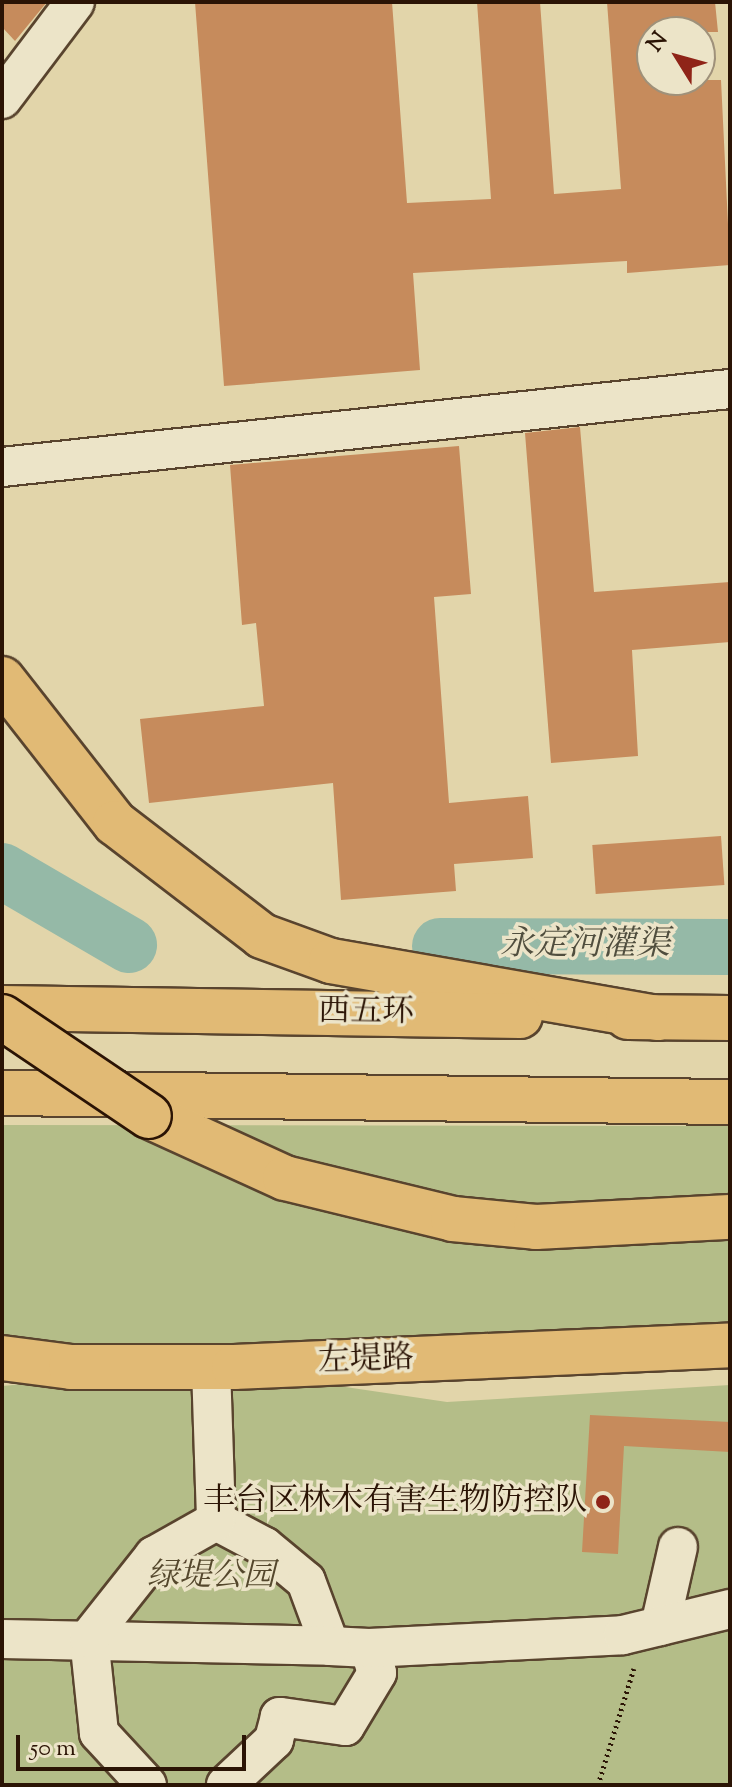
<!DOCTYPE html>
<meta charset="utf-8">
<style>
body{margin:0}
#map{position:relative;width:732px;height:1787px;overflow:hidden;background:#e2d5aa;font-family:"Sorts Mill Goudy","Noto Serif SC",serif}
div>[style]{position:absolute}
.green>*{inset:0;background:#b4bd88}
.river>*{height:56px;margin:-28px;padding:0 28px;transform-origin:28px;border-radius:28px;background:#95b9a7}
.building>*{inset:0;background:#c68b5c;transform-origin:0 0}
.path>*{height:5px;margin-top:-2.5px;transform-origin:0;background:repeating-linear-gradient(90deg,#2b1405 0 2px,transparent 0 6px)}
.roads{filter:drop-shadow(2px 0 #59442e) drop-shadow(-2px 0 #59442e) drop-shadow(0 2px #59442e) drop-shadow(0 -2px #59442e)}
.minor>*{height:38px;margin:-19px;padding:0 19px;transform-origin:19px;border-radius:19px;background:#ece4c8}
.major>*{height:44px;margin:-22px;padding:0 22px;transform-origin:22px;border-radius:22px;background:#e1ba75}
.highway>*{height:44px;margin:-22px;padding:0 22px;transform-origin:22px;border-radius:22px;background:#e1ba75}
.bridges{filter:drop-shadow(2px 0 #2b1405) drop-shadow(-2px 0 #2b1405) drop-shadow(0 2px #2b1405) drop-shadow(0 -2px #2b1405)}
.highway-bridge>*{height:44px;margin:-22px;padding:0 22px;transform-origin:22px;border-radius:22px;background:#e1ba75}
.dots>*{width:22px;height:22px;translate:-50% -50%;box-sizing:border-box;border:4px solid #ece4c8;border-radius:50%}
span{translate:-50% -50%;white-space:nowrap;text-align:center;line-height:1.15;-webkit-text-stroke:7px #ece4c8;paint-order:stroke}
.street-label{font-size:32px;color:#2b1405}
.poi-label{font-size:32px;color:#2b1405}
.right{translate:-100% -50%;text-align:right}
.park-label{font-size:32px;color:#54472c;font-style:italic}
.water-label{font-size:34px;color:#504e3e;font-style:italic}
.frame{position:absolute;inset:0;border:4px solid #2b1405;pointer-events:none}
.north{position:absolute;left:636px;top:16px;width:80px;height:80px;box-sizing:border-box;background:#ece4c8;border:2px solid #9f917a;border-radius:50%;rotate:307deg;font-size:22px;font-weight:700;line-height:32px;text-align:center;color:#2b1405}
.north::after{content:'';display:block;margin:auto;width:28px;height:36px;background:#8f2418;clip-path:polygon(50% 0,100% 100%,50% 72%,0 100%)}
.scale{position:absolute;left:16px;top:1735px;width:230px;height:36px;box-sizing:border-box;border:4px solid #2b1405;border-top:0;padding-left:10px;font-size:24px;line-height:28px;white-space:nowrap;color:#2b1405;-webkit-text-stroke:6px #ece4c8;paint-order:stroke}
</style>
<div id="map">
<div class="green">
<div style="clip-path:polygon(2px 1125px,730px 1126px,730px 1329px,51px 1350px,2px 1339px)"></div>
<div style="clip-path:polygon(211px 1367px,447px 1402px,730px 1385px,730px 1785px,2px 1785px,2px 1386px)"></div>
</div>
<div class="river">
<div style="left:2px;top:871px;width:147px;rotate:30.2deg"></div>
<div style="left:440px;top:946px;width:290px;rotate:0.2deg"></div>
</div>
<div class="building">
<div style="clip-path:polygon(2px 2px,47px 2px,15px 41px,2px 27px)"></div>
<div style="clip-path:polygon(195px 2px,392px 2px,407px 203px,491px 199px,477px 2px,540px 2px,554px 194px,621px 189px,607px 2px,715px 2px,718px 32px,652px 32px,652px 80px,721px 80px,730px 265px,627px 273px,627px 261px,413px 273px,420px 370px,224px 386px)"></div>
<div style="clip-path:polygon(580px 427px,594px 592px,730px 582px,730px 642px,632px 650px,638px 756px,551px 763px,525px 433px)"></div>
<div style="clip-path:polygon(459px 446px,471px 594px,434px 597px,449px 803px,528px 796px,533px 858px,454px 864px,456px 891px,341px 900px,333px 783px,149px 803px,140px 719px,264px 706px,256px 623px,242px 625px,230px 465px)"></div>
<div style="left:721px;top:836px;width:49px;height:129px;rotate:86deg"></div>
<div style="clip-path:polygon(590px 1415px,730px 1422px,730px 1452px,624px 1446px,618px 1554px,582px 1552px)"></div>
</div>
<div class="path">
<div style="left:598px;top:1785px;width:122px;rotate:-72.9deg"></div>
</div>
<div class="roads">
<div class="minor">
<div style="left:2px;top:99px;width:121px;rotate:-53deg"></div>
<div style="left:2px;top:467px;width:732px;rotate:-6.12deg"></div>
<div style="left:211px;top:1367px;width:154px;rotate:88.1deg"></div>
<div style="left:216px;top:1521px;width:55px;rotate:28deg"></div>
<div style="left:265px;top:1547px;width:53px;rotate:39.7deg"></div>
<div style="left:306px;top:1581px;width:69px;rotate:69.7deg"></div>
<div style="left:330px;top:1646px;width:39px;rotate:3deg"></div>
<div style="left:369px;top:1648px;width:26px;rotate:72deg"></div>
<div style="left:377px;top:1673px;width:62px;rotate:121.1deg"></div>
<div style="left:345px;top:1726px;width:66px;rotate:-172.1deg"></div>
<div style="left:280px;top:1717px;width:24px;rotate:105deg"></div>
<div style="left:274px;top:1740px;width:66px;rotate:136.8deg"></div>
<div style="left:660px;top:1626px;width:81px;rotate:-77.2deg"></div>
<div style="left:2px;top:1639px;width:328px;rotate:1.2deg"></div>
<div style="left:369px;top:1648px;width:254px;rotate:-2.9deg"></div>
<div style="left:623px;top:1635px;width:110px;rotate:-13.7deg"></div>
<div style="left:147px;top:1785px;width:71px;rotate:-132.7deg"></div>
<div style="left:99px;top:1733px;width:96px;rotate:-96deg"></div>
<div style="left:89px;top:1638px;width:105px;rotate:-51.6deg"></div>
<div style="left:154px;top:1556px;width:71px;rotate:-29.4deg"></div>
</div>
<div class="major">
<div style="left:2px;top:1358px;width:70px;rotate:7.4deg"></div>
<div style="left:71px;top:1367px;width:163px"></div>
<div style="left:234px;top:1367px;width:496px;rotate:-2.5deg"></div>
</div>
<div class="highway">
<div style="left:2px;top:679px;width:183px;rotate:51.9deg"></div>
<div style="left:115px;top:823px;width:185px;rotate:37.5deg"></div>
<div style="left:262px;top:936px;width:73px;rotate:19.9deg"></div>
<div style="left:331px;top:961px;width:332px;rotate:9.9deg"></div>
<div style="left:2px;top:1008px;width:518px;rotate:0.88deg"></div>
<div style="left:628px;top:1017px;width:102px;rotate:0.6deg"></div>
<div style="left:2px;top:1093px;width:728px;rotate:0.71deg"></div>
<div style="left:149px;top:1116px;width:149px;rotate:24.5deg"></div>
<div style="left:285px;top:1178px;width:173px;rotate:13.7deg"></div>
<div style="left:453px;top:1219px;width:83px;rotate:5.5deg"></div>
<div style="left:536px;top:1227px;width:194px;rotate:-3deg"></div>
</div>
</div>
<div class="bridges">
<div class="highway-bridge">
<div style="left:2px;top:1017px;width:177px;rotate:34deg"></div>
</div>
</div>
<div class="dots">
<div style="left:603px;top:1502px;background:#8f2418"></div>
</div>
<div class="street-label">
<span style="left:366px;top:1013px;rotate:1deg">西五环</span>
<span style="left:366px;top:1361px;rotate:-2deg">左堤路</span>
</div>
<div class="poi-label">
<span class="right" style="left:587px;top:1502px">丰台区林木有害生物防控队</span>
</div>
<div class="park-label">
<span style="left:211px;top:1577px">绿堤公园</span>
</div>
<div class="water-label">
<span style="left:585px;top:946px">永定河灌渠</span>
</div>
<div class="frame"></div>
<div class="north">N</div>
<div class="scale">50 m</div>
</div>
